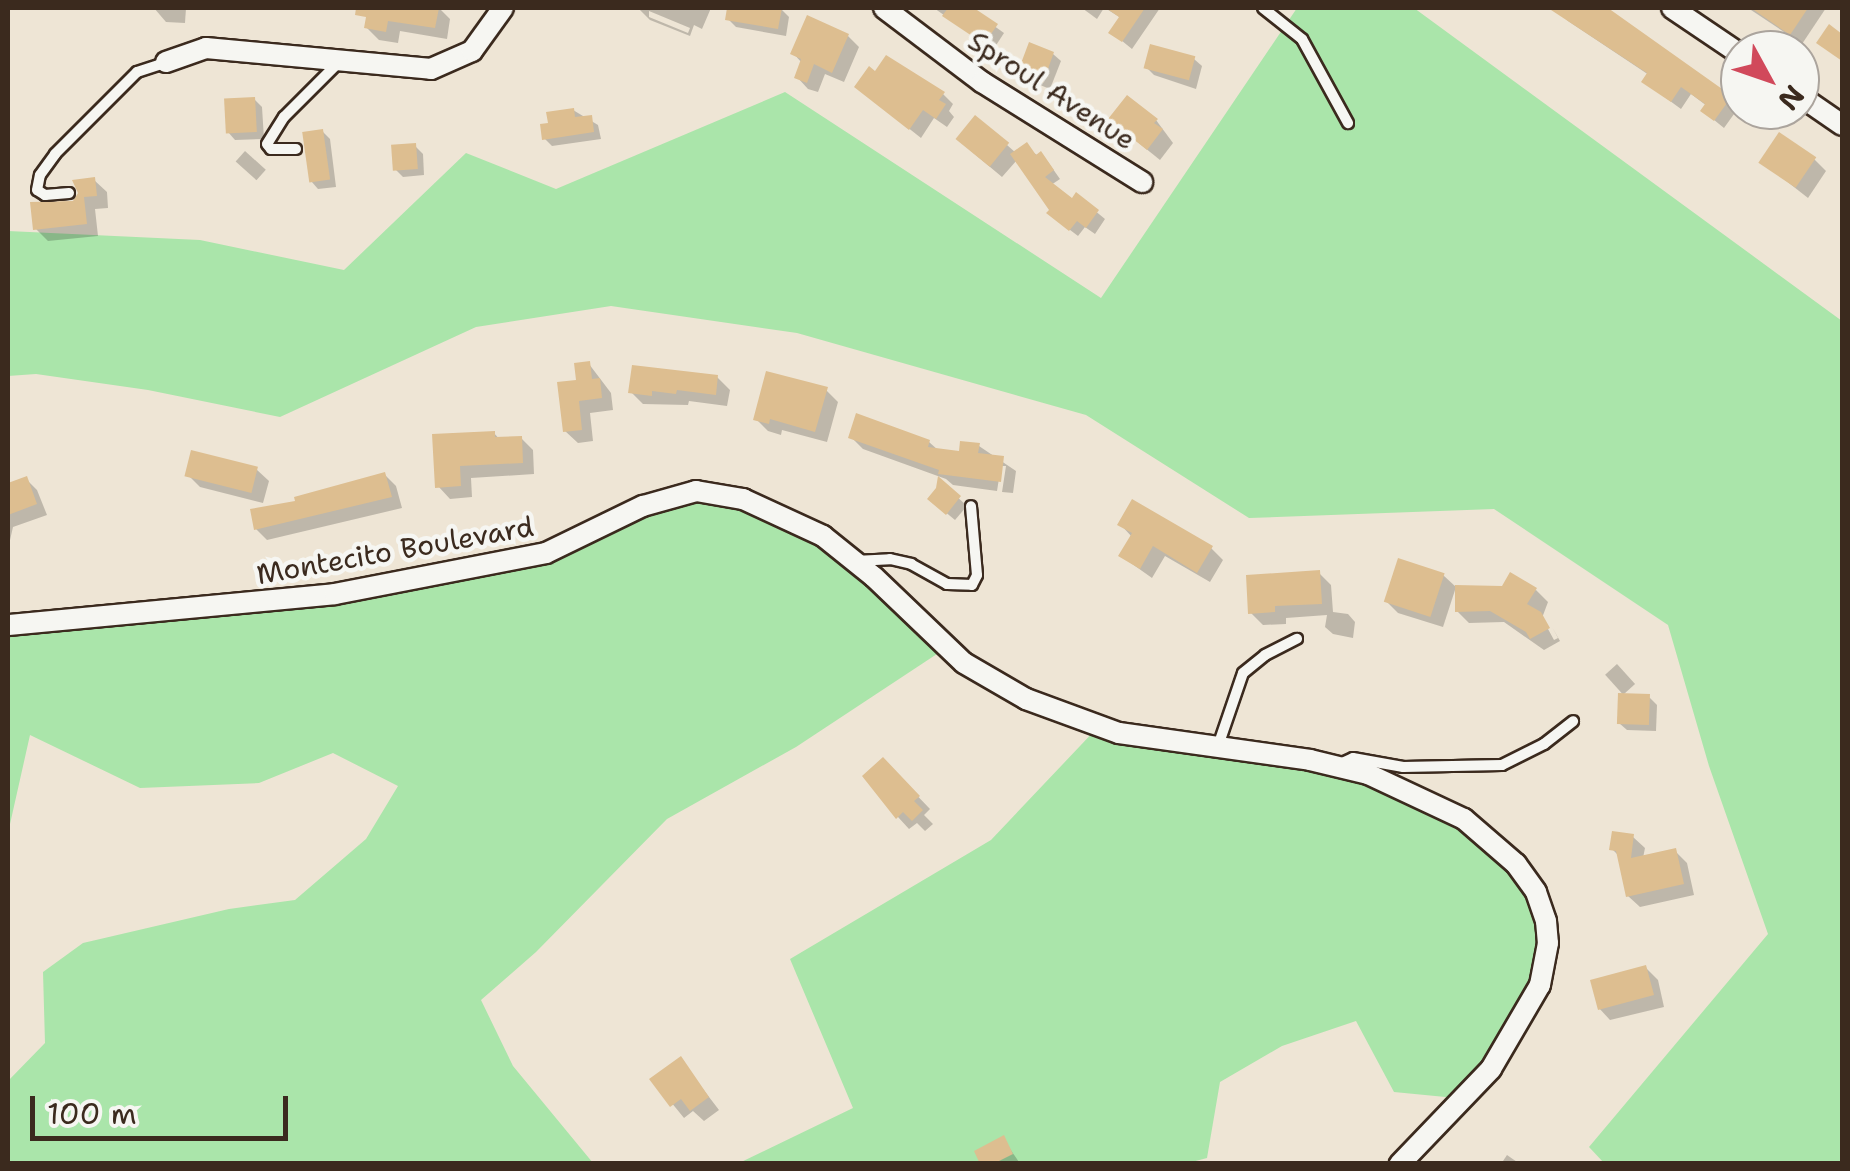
<!DOCTYPE html>
<style>
body{margin:0}
#map{position:relative;width:1850px;height:1171px;overflow:hidden;background:#eee5d5;font-family:"Shantell Sans",sans-serif}
div>[style]{position:absolute}
.green>*{inset:0;background:#aae5aa}
.shadow>*{inset:0;background:#0003;transform-origin:0 0}
.building>*{inset:0;background:#ddbe90;transform-origin:0 0}
.roads{filter:drop-shadow(2px 0 #3b2a1e) drop-shadow(-2px 0 #3b2a1e) drop-shadow(0 2px #3b2a1e) drop-shadow(0 -2px #3b2a1e)}
.service>*{height:10px;margin:-5px;padding:0 5px;transform-origin:5px;border-radius:5px;background:#f6f6f2}
.minor>*{height:20px;margin:-10px;padding:0 10px;transform-origin:10px;border-radius:10px;background:#f6f6f2}
span{translate:-50% -50%;white-space:nowrap;text-align:center;line-height:1.15;-webkit-text-stroke:9px #f6f6f2;paint-order:stroke}
.street-label{font-size:28px;color:#3b2a1e}
.frame{position:absolute;inset:0;border:10px solid #3b2a1e;pointer-events:none}
.north{position:absolute;left:1720px;top:30px;width:100px;height:100px;box-sizing:border-box;background:#f6f6f2;border:2px solid #aba49d;border-radius:50%;rotate:130deg;font-size:28px;font-weight:700;line-height:40px;text-align:center;color:#3b2a1e}
.north::after{content:'';display:block;margin:auto;width:35px;height:45px;background:#d1495b;clip-path:polygon(50% 0,100% 100%,50% 72%,0 100%)}
.scale{position:absolute;left:30px;top:1096px;width:258px;height:45px;box-sizing:border-box;border:5px solid #3b2a1e;border-top:0;padding-left:12px;font-size:30px;line-height:35px;white-space:nowrap;color:#3b2a1e;-webkit-text-stroke:8px #f6f6f2;paint-order:stroke}
</style>
<div id="map">
<div class="green">
<div style="clip-path:polygon(1297px 8px,1414px 8px,1842px 321px,1842px 1163px,1604px 1163px,1589px 1147px,1768px 934px,1709px 766px,1668px 625px,1494px 509px,1249px 518px,1086px 415px,797px 333px,611px 306px,476px 327px,280px 417px,148px 390px,36px 374px,8px 376px,8px 231px,200px 240px,344px 270px,466px 153px,556px 189px,785px 92px,1101px 298px)"></div>
<div style="clip-path:polygon(696px 491px,822px 536px,946px 648px,796px 747px,667px 819px,536px 952px,481px 1000px,513px 1066px,593px 1163px,8px 1163px,8px 1081px,45px 1043px,43px 972px,83px 943px,229px 909px,295px 900px,366px 839px,398px 786px,333px 753px,259px 783px,140px 788px,30px 735px,8px 833px,8px 625px,335px 594px,546px 553px)"></div>
<div style="clip-path:polygon(1098px 727px,1218px 747px,1419px 795px,1528px 878px,1545px 968px,1466px 1099px,1394px 1092px,1356px 1021px,1282px 1046px,1220px 1082px,1207px 1158px,1188px 1163px,737px 1164px,853px 1108px,790px 959px,991px 840px)"></div>
</div>
<div class="shadow">
<div style="clip-path:polygon(154px 8px,186px 8px,185px 23px,166px 22px)"></div>
<div style="clip-path:polygon(370px 8px,439px 8px,450px 19px,447px 39px,400px 31px,398px 43px,379px 40px,367px 28px)"></div>
<div style="clip-path:polygon(evenodd,638px 8px,711px 8px,702px 29px,694px 25px,690px 36px,650px 20px,638px 8px,649px 11px,690px 28px,688px 33px,649px 17px,649px 11px)"></div>
<div style="clip-path:polygon(730px 8px,781px 9px,789px 17px,786px 36px,736px 27px,728px 19px)"></div>
<div style="clip-path:polygon(934px 8px,969px 8px,1004px 33px,993px 50px)"></div>
<div style="clip-path:polygon(1082px 8px,1104px 8px,1097px 19px)"></div>
<div style="clip-path:polygon(1105px 8px,1160px 8px,1132px 49px,1111px 32px,1121px 18px)"></div>
<div style="clip-path:polygon(1563px 8px,1601px 8px,1739px 107px,1724px 128px,1703px 111px,1707px 106px,1691px 94px,1681px 109px,1644px 82px,1649px 75px,1568px 21px,1559px 13px)"></div>
<div style="clip-path:polygon(1748px 8px,1826px 8px,1802px 44px)"></div>
<div style="clip-path:polygon(848px 36px,859px 47px,844px 82px,825px 74px,818px 92px,808px 89px,797px 77px,802px 63px,793px 53px)"></div>
<div style="clip-path:polygon(1053px 54px,1061px 61px,1050px 89px,1040px 85px,1023px 66px)"></div>
<div style="clip-path:polygon(1194px 59px,1202px 66px,1196px 89px,1154px 75px,1146px 67px)"></div>
<div style="clip-path:polygon(943px 94px,953px 104px,949px 111px,954px 117px,947px 127px,934px 118px,921px 138px,868px 96px)"></div>
<div style="clip-path:polygon(254px 99px,262px 107px,264px 139px,235px 140px,228px 132px)"></div>
<div style="clip-path:polygon(573px 110px,598px 125px,601px 139px,552px 146px,545px 139px)"></div>
<div style="clip-path:polygon(1156px 120px,1173px 143px,1160px 160px,1124px 131px)"></div>
<div style="clip-path:polygon(322px 131px,330px 139px,336px 187px,318px 189px,311px 181px)"></div>
<div style="clip-path:polygon(1007px 145px,1016px 153px,1034px 153px,1048px 162px,1060px 179px,1051px 185px,1073px 201px,1077px 196px,1105px 219px,1095px 234px,1085px 227px,1078px 236px,1057px 220px,1017px 160px,1002px 177px,971px 151px)"></div>
<div style="clip-path:polygon(415px 146px,423px 154px,424px 175px,403px 177px,395px 169px)"></div>
<div style="left:245px;top:151px;width:28px;height:14px;rotate:42deg"></div>
<div style="clip-path:polygon(1814px 159px,1826px 171px,1808px 198px,1762px 162px)"></div>
<div style="clip-path:polygon(94px 180px,107px 192px,108px 208px,95px 209px,98px 236px,48px 241px,36px 229px,75px 203px)"></div>
<div style="clip-path:polygon(589px 364px,611px 393px,613px 410px,590px 413px,593px 441px,578px 443px,565px 431px)"></div>
<div style="clip-path:polygon(717px 377px,730px 390px,727px 406px,689px 401px,688px 405px,643px 404px,631px 392px)"></div>
<div style="clip-path:polygon(826px 390px,838px 402px,827px 442px,782px 430px,781px 435px,768px 431px,756px 419px)"></div>
<div style="clip-path:polygon(494px 433px,500px 440px,521px 438px,533px 450px,534px 474px,471px 478px,472px 497px,450px 499px,438px 486px)"></div>
<div style="clip-path:polygon(851px 437px,929px 442px,938px 450px,961px 453px,979px 446px,1016px 471px,1013px 493px,1002px 492px,1006px 466px,1001px 466px,997px 491px,953px 485px,946px 479px,863px 449px)"></div>
<div style="clip-path:polygon(256px 469px,269px 481px,263px 503px,200px 487px,188px 475px)"></div>
<div style="clip-path:polygon(384px 474px,396px 486px,402px 508px,267px 540px,256px 529px,298px 503px)"></div>
<div style="clip-path:polygon(26px 479px,37px 490px,47px 515px,13px 527px,8px 549px,8px 486px)"></div>
<div style="clip-path:polygon(940px 481px,967px 506px,955px 520px,938px 506px)"></div>
<div style="clip-path:polygon(1120px 524px,1211px 548px,1223px 560px,1210px 582px,1165px 556px,1152px 578px,1121px 556px,1132px 537px)"></div>
<div style="clip-path:polygon(1319px 573px,1331px 585px,1333px 612px,1348px 614px,1355px 622px,1353px 638px,1333px 634px,1325px 627px,1327px 615px,1286px 618px,1286px 624px,1263px 625px,1251px 613px)"></div>
<div style="clip-path:polygon(1443px 575px,1456px 587px,1443px 627px,1398px 613px,1386px 601px)"></div>
<div style="clip-path:polygon(1536px 590px,1548px 602px,1542px 618px,1554px 640px,1558px 638px,1552px 627px,1560px 641px,1544px 650px,1504px 622px,1469px 623px,1457px 611px)"></div>
<div style="left:1617px;top:664px;width:27px;height:16px;rotate:48deg"></div>
<div style="clip-path:polygon(1649px 697px,1657px 705px,1656px 731px,1627px 730px,1619px 723px)"></div>
<div style="clip-path:polygon(883px 760px,930px 809px,924px 815px,933px 824px,925px 831px,917px 823px,909px 829px,898px 817px)"></div>
<div style="clip-path:polygon(1633px 837px,1645px 848px,1643px 858px,1675px 851px,1687px 863px,1694px 895px,1640px 907px,1628px 896px,1620px 857px,1612px 849px)"></div>
<div style="clip-path:polygon(1646px 968px,1658px 980px,1664px 1007px,1610px 1020px,1598px 1007px)"></div>
<div style="clip-path:polygon(680px 1059px,719px 1110px,704px 1121px,693px 1111px,684px 1118px,653px 1080px)"></div>
<div style="clip-path:polygon(1003px 1139px,1019px 1162px,983px 1164px)"></div>
<div style="clip-path:polygon(1507px 1155px,1520px 1164px,1501px 1164px)"></div>
</div>
<div class="building">
<div style="clip-path:polygon(356px 8px,439px 8px,435px 28px,388px 21px,386px 32px,364px 28px,366px 17px,355px 15px)"></div>
<div style="clip-path:polygon(727px 8px,782px 8px,778px 29px,725px 20px)"></div>
<div style="clip-path:polygon(948px 8px,974px 8px,998px 24px,984px 44px,942px 16px)"></div>
<div style="clip-path:polygon(1106px 8px,1145px 8px,1122px 42px,1108px 33px,1119px 17px)"></div>
<div style="clip-path:polygon(1548px 8px,1608px 8px,1732px 96px,1714px 121px,1700px 111px,1705px 104px,1681px 87px,1671px 102px,1641px 82px,1647px 73px)"></div>
<div style="clip-path:polygon(1751px 8px,1808px 8px,1790px 35px)"></div>
<div style="clip-path:polygon(807px 15px,849px 34px,832px 73px,814px 64px,807px 83px,794px 78px,801px 59px,790px 54px)"></div>
<div style="clip-path:polygon(1829px 24px,1842px 34px,1842px 61px,1816px 43px)"></div>
<div style="clip-path:polygon(1029px 42px,1054px 52px,1043px 83px,1029px 78px,1032px 71px,1020px 66px)"></div>
<div style="left:1150px;top:44px;width:47px;height:25px;rotate:15deg"></div>
<div style="clip-path:polygon(886px 55px,945px 92px,939px 100px,946px 104px,936px 119px,923px 110px,909px 130px,854px 87px,869px 66px,875px 71px)"></div>
<div style="clip-path:polygon(1127px 95px,1158px 119px,1154px 123px,1163px 129px,1147px 150px,1108px 119px)"></div>
<div style="left:255px;top:97px;width:35px;height:31px;rotate:87deg"></div>
<div style="clip-path:polygon(574px 108px,575px 117px,592px 115px,594px 132px,542px 140px,540px 124px,548px 123px,546px 112px)"></div>
<div style="left:975px;top:115px;width:44px;height:31px;rotate:39deg"></div>
<div style="left:323px;top:129px;width:51px;height:21px;rotate:82deg"></div>
<div style="left:1779px;top:132px;width:45px;height:37px;rotate:34deg"></div>
<div style="clip-path:polygon(1027px 142px,1036px 155px,1041px 151px,1054px 170px,1045px 177px,1072px 198px,1076px 192px,1099px 210px,1086px 228px,1077px 221px,1069px 231px,1046px 213px,1049px 210px,1010px 154px)"></div>
<div style="left:416px;top:143px;width:26px;height:25px;rotate:86deg"></div>
<div style="clip-path:polygon(95px 177px,97px 196px,84px 197px,87px 224px,33px 230px,30px 202px,73px 201px,78px 193px,72px 180px)"></div>
<div style="clip-path:polygon(590px 361px,592px 379px,600px 378px,602px 398px,579px 401px,582px 430px,563px 432px,557px 382px,576px 380px,574px 363px)"></div>
<div style="clip-path:polygon(632px 365px,718px 375px,716px 395px,677px 390px,676px 394px,652px 391px,652px 396px,628px 393px)"></div>
<div style="clip-path:polygon(766px 371px,828px 387px,815px 432px,770px 419px,769px 424px,753px 420px)"></div>
<div style="clip-path:polygon(856px 413px,930px 440px,928px 447px,959px 451px,960px 441px,980px 443px,978px 453px,1004px 456px,1001px 482px,938px 474px,939px 470px,848px 438px)"></div>
<div style="clip-path:polygon(495px 431px,495px 437px,522px 436px,523px 463px,460px 466px,461px 486px,435px 488px,432px 434px)"></div>
<div style="left:191px;top:450px;width:69px;height:27px;rotate:14deg"></div>
<div style="clip-path:polygon(385px 472px,392px 497px,254px 530px,250px 509px,295px 501px,294px 497px)"></div>
<div style="clip-path:polygon(27px 476px,37px 504px,8px 515px,8px 483px)"></div>
<div style="clip-path:polygon(938px 476px,961px 496px,946px 515px,927px 499px,936px 488px)"></div>
<div style="clip-path:polygon(1132px 499px,1213px 546px,1197px 573px,1153px 546px,1140px 569px,1118px 556px,1132px 533px,1117px 525px)"></div>
<div style="left:1398px;top:558px;width:49px;height:46px;rotate:18deg"></div>
<div style="clip-path:polygon(1320px 570px,1322px 604px,1275px 606px,1275px 612px,1248px 614px,1246px 575px)"></div>
<div style="clip-path:polygon(1510px 572px,1537px 588px,1527px 604px,1541px 612px,1550px 628px,1530px 639px,1526px 632px,1490px 611px,1455px 612px,1455px 585px,1502px 586px)"></div>
<div style="left:1618px;top:693px;width:32px;height:31px;rotate:2deg"></div>
<div style="clip-path:polygon(883px 757px,920px 796px,914px 801px,923px 810px,912px 821px,903px 812px,896px 819px,862px 776px)"></div>
<div style="clip-path:polygon(1612px 831px,1634px 834px,1631px 858px,1676px 848px,1684px 884px,1626px 897px,1616px 851px,1609px 850px)"></div>
<div style="left:1646px;top:965px;width:31px;height:58px;rotate:75deg"></div>
<div style="clip-path:polygon(681px 1056px,709px 1097px,690px 1111px,681px 1099px,670px 1107px,649px 1079px)"></div>
<div style="clip-path:polygon(1004px 1135px,1013px 1154px,993px 1164px,980px 1164px,974px 1151px)"></div>
</div>
<div class="roads">
<div class="service">
<div style="left:1263px;top:8px;width:50px;rotate:38.5deg"></div>
<div style="left:1302px;top:39px;width:96px;rotate:61.3deg"></div>
<div style="left:296px;top:149px;width:25px;rotate:180deg"></div>
<div style="left:271px;top:149px;width:6px;rotate:-129deg"></div>
<div style="left:267px;top:144px;width:32px;rotate:-58deg"></div>
<div style="left:284px;top:117px;width:79px;rotate:-45deg"></div>
<div style="left:69px;top:193px;width:24px;rotate:175deg"></div>
<div style="left:45px;top:195px;width:9px;rotate:-148deg"></div>
<div style="left:37px;top:190px;width:15px;rotate:-79deg"></div>
<div style="left:40px;top:175px;width:26px;rotate:-54deg"></div>
<div style="left:55px;top:154px;width:116px;rotate:-45deg"></div>
<div style="left:137px;top:72px;width:29px;rotate:-18deg"></div>
<div style="left:855px;top:561px;width:35px;rotate:-3deg"></div>
<div style="left:890px;top:559px;width:22px;rotate:13deg"></div>
<div style="left:911px;top:564px;width:41px;rotate:29.1deg"></div>
<div style="left:947px;top:584px;width:25px;rotate:2deg"></div>
<div style="left:972px;top:585px;width:11px;rotate:-63deg"></div>
<div style="left:977px;top:575px;width:69px;rotate:-95deg"></div>
<div style="left:1218px;top:746px;width:77px;rotate:-71.1deg"></div>
<div style="left:1243px;top:673px;width:28px;rotate:-39deg"></div>
<div style="left:1265px;top:655px;width:36px;rotate:-27deg"></div>
<div style="left:1342px;top:763px;width:12px;rotate:-24deg"></div>
<div style="left:1353px;top:758px;width:51px;rotate:10.2deg"></div>
<div style="left:1403px;top:767px;width:99px;rotate:-1.2deg"></div>
<div style="left:1502px;top:765px;width:47px;rotate:-26.6deg"></div>
<div style="left:1544px;top:744px;width:37px;rotate:-38deg"></div>
</div>
<div class="minor">
<div style="left:884px;top:8px;width:123px;rotate:37.1deg"></div>
<div style="left:982px;top:82px;width:189px;rotate:32deg"></div>
<div style="left:1672px;top:8px;width:82px;rotate:34.1deg"></div>
<div style="left:166px;top:62px;width:42px;rotate:-19.3deg"></div>
<div style="left:206px;top:48px;width:226px;rotate:5.3deg"></div>
<div style="left:431px;top:69px;width:45px;rotate:-23.7deg"></div>
<div style="left:472px;top:51px;width:53px;rotate:-54.2deg"></div>
<div style="left:1800px;top:96px;width:51px;rotate:34.6deg"></div>
<div style="left:8px;top:625px;width:328px;rotate:-5.4deg"></div>
<div style="left:335px;top:594px;width:215px;rotate:-11deg"></div>
<div style="left:546px;top:553px;width:108px;rotate:-25.9deg"></div>
<div style="left:643px;top:506px;width:55px;rotate:-15.8deg"></div>
<div style="left:696px;top:491px;width:48px;rotate:9.7deg"></div>
<div style="left:743px;top:499px;width:88px;rotate:24.8deg"></div>
<div style="left:823px;top:536px;width:65px;rotate:38.8deg"></div>
<div style="left:874px;top:577px;width:124px;rotate:43.7deg"></div>
<div style="left:964px;top:663px;width:72px;rotate:30.1deg"></div>
<div style="left:1026px;top:699px;width:99px;rotate:20.1deg"></div>
<div style="left:1119px;top:733px;width:193px;rotate:8deg"></div>
<div style="left:1310px;top:760px;width:60px;rotate:13.6deg"></div>
<div style="left:1368px;top:774px;width:106px;rotate:25.1deg"></div>
<div style="left:1464px;top:819px;width:69px;rotate:40.9deg"></div>
<div style="left:1516px;top:864px;width:34px;rotate:54deg"></div>
<div style="left:1536px;top:892px;width:31px;rotate:71deg"></div>
<div style="left:1546px;top:921px;width:22px;rotate:85deg"></div>
<div style="left:1548px;top:943px;width:43px;rotate:100.8deg"></div>
<div style="left:1540px;top:985px;width:97px;rotate:120.3deg"></div>
<div style="left:1491px;top:1069px;width:132px;rotate:133.8deg"></div>
</div>
</div>
<div class="street-label">
<span style="left:1052px;top:90px;rotate:33deg">Sproul Avenue</span>
<span style="left:395px;top:550px;rotate:-10deg">Montecito Boulevard</span>
</div>
<div class="frame"></div>
<div class="north">N</div>
<div class="scale">100 m</div>
</div>
